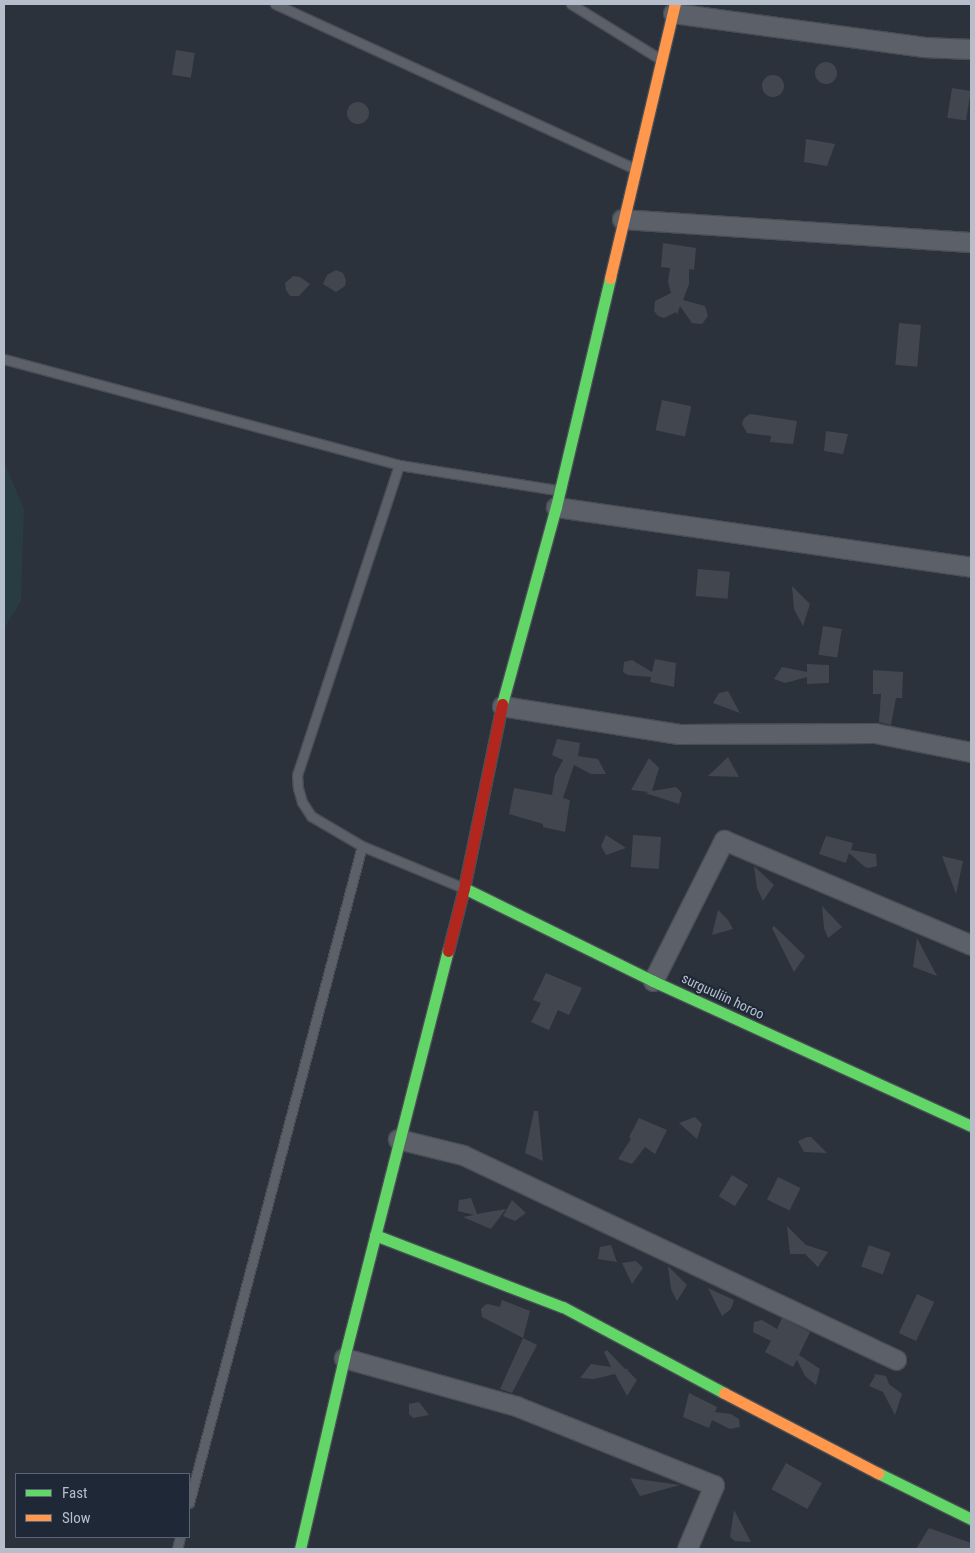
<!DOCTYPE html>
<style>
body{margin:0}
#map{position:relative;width:975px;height:1553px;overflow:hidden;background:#2b323b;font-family:"Roboto Condensed",sans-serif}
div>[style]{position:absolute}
.green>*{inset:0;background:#283c41}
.building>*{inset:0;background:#42474f;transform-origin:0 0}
.round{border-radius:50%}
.roads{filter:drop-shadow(1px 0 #494e55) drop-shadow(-1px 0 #494e55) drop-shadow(0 1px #494e55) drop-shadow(0 -1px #494e55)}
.lane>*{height:9px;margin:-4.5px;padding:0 4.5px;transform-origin:4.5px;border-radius:4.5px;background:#5c6068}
.street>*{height:19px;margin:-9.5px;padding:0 9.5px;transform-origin:9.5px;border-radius:9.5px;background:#5c6068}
.fast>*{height:11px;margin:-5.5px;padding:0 5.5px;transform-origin:5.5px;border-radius:5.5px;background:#63d668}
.slow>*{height:11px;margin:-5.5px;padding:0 5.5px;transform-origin:5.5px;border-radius:5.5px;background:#ff974d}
.jam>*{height:11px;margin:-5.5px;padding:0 5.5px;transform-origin:5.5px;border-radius:5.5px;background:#b3261e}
span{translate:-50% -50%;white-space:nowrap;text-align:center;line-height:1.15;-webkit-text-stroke:4px #1e2836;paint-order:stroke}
.street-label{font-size:14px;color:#b6becb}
.frame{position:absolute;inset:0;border:5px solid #b6becb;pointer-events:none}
.legend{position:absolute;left:15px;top:1473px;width:175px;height:65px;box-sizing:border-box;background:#1e2836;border:1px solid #5b6472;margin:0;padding:6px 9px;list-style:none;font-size:15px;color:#b6becb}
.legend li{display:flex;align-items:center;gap:10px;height:25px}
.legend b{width:25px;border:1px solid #5b6472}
</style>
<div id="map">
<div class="green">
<div style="clip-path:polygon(4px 462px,24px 509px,21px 601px,4px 629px)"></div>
</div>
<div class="building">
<div style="left:176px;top:50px;width:19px;height:25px;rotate:9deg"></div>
<div class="round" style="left:815px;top:62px;width:22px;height:22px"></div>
<div class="round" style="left:762px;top:75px;width:22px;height:22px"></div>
<div style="left:952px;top:88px;width:19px;height:30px;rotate:9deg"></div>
<div class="round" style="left:347px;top:102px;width:22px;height:22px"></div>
<div style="clip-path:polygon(806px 139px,835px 144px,827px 166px,804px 162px)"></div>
<div style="clip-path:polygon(663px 243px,696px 248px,694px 270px,689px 269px,689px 284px,683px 300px,705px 306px,708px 316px,702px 324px,692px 323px,680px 306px,677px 315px,676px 312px,664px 318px,658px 316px,654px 311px,655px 301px,671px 293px,668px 282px,670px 268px,661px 267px)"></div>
<div style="clip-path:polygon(336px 270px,343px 273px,346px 280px,345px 286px,336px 292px,323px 284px,327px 275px)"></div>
<div style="clip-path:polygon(293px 276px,300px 277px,310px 284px,299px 296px,290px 296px,286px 290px,285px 283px)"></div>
<div style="left:899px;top:323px;width:22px;height:42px;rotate:5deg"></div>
<div style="left:662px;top:400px;width:30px;height:31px;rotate:12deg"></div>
<div style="clip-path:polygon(750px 414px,797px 421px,793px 444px,770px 442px,771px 436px,747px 433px,742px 424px,744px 418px)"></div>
<div style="clip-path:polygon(826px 431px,848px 434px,843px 454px,824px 451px)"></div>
<div style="left:698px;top:569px;width:32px;height:27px;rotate:5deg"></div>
<div style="clip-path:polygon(792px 586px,810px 604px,803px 626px,794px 609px)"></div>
<div style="left:823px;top:626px;width:19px;height:29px;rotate:9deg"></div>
<div style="clip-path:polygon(655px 659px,676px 663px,674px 687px,650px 682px,651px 677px,628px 675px,623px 672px,624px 662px,632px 660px,652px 672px)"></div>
<div style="clip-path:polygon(807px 664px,829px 665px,829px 683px,807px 684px,807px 677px,785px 683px,774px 679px,782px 667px,807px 672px)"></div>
<div style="clip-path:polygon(873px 670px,903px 672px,902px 698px,896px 698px,891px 725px,879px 722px,881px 694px,873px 694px)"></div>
<div style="clip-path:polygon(728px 691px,740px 713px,713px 703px,719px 693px)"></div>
<div style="clip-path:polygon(557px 739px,580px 743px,578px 756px,598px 759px,606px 774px,591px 774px,574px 765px,563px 798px,570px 800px,565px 832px,543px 827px,543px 824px,509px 814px,514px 788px,552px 795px,555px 775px,563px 760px,552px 755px)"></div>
<div style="clip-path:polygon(728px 757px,739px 777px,708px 776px)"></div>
<div style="clip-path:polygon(649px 758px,659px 768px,652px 791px,676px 787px,682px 793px,679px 804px,645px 793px,649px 792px,631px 790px)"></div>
<div style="clip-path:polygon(606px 835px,626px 848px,606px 855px,601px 846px)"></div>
<div style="left:633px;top:835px;width:28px;height:32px;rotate:4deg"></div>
<div style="clip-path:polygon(826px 836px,853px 843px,851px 850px,876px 854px,877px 866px,869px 868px,865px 867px,849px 853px,846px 863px,819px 854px)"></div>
<div style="clip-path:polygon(942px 856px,963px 861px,956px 894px)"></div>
<div style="clip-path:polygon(754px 866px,774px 885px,763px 901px,757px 888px)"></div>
<div style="clip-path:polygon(822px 906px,842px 927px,828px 938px,824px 928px)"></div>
<div style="clip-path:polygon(718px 910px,728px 920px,733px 929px,712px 935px)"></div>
<div style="clip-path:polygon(774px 926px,805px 956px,794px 972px,772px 928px)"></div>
<div style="clip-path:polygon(917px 938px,937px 976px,913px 967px)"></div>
<div style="clip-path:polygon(546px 973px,582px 988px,569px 1015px,558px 1010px,549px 1030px,531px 1022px,541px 1003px,533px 1000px)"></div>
<div style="clip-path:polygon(534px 1111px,538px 1111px,543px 1161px,525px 1153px)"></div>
<div style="clip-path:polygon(695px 1117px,702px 1124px,697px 1139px,679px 1123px)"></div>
<div style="clip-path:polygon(639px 1118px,667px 1130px,655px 1154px,645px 1147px,632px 1164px,618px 1159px,631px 1139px,629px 1137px)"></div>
<div style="clip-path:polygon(807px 1137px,811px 1137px,827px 1153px,804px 1152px,798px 1141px)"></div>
<div style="left:732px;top:1175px;width:19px;height:25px;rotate:32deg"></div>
<div style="left:778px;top:1177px;width:25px;height:25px;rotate:26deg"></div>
<div style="clip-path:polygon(471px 1198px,477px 1214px,506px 1209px,491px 1229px,463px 1217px,474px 1215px,458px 1211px,459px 1200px)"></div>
<div style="clip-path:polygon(512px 1200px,526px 1213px,515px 1221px,503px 1216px)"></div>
<div style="clip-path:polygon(787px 1226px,806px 1245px,828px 1252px,818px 1267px,805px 1254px,790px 1254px)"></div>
<div style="clip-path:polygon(611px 1245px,617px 1262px,598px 1259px,600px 1247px)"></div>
<div style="left:869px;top:1245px;width:23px;height:23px;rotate:20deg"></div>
<div style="clip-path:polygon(636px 1261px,643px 1268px,632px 1284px,622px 1263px)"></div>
<div style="clip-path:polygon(668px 1266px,687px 1285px,677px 1301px,671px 1289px)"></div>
<div style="clip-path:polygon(708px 1288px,734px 1300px,731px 1309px,722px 1316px)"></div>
<div style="left:917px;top:1294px;width:19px;height:43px;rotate:25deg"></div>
<div style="clip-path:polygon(502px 1300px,530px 1311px,523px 1338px,482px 1317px,481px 1309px,485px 1305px,488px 1304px,500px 1307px)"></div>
<div style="clip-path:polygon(782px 1318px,810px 1332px,799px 1355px,820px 1369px,816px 1385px,805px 1376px,797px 1360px,793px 1367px,765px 1352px,771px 1341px,753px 1332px,754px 1322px,762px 1320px,777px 1329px)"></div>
<div style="clip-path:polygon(523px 1338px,537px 1345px,512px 1393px,500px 1389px)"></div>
<div style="clip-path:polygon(607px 1350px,625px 1369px,630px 1369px,627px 1370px,637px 1380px,627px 1396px,615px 1374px,594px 1379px,580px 1378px,591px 1364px,611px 1367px,604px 1352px)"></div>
<div style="clip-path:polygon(874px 1374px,886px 1376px,889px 1384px,902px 1394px,895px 1415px,883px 1392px,869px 1386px,875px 1376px)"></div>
<div style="clip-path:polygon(689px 1393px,717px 1407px,715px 1412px,731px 1414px,739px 1419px,740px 1427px,730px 1429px,712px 1420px,709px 1428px,683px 1417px)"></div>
<div style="clip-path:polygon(419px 1402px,429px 1415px,413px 1418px,409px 1414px,409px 1404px)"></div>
<div style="left:786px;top:1463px;width:41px;height:30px;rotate:29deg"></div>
<div style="clip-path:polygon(630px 1478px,680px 1485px,640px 1496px)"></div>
<div style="clip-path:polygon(734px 1510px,751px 1542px,735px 1541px,730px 1537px)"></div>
<div style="clip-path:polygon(929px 1528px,971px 1543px,971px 1549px,916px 1549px)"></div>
</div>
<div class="roads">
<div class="lane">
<div style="left:275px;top:4px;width:395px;rotate:24.6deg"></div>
<div style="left:571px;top:4px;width:105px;rotate:31.7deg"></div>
<div style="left:4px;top:359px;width:409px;rotate:15deg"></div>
<div style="left:399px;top:465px;width:160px;rotate:9deg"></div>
<div style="left:399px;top:465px;width:326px;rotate:108.2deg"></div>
<div style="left:297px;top:775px;width:13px;rotate:86deg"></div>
<div style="left:298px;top:788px;width:15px;rotate:74deg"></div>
<div style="left:302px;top:802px;width:17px;rotate:57deg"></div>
<div style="left:311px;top:816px;width:59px;rotate:30.5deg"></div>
<div style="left:362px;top:846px;width:107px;rotate:22.5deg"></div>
<div style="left:189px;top:1503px;width:679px;rotate:-75.25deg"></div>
<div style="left:177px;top:1549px;width:12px;rotate:-76deg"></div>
</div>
<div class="street">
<div style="left:673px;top:13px;width:252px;rotate:7.7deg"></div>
<div style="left:923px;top:47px;width:48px;rotate:2.4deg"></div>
<div style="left:622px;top:219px;width:350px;rotate:3.8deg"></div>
<div style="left:556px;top:507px;width:419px;rotate:8.2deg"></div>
<div style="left:502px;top:706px;width:179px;rotate:9deg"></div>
<div style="left:679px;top:734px;width:196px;rotate:-0.3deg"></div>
<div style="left:875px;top:733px;width:98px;rotate:11.2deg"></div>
<div style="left:653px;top:981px;width:158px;rotate:-63.3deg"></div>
<div style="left:724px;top:840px;width:268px;rotate:23deg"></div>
<div style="left:398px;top:1139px;width:67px;rotate:13.8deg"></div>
<div style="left:463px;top:1155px;width:479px;rotate:25.3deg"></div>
<div style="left:344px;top:1358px;width:179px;rotate:15.6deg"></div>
<div style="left:516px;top:1406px;width:213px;rotate:21.8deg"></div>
<div style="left:714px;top:1485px;width:69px;rotate:112.9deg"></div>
</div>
<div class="fast">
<div style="left:502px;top:704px;width:204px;rotate:-74.7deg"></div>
<div style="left:556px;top:507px;width:235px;rotate:-76.7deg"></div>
<div style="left:464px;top:888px;width:211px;rotate:26.2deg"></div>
<div style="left:653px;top:981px;width:349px;rotate:24.5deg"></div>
<div style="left:375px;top:1235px;width:201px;rotate:21deg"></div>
<div style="left:563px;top:1307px;width:183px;rotate:28.1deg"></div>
<div style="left:878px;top:1473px;width:104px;rotate:26.3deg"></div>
<div style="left:300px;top:1549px;width:196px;rotate:-77deg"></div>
<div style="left:344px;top:1358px;width:420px;rotate:-75.7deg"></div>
</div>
<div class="slow">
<div style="left:610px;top:278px;width:282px;rotate:-76.7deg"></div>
<div style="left:724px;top:1393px;width:174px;rotate:27.5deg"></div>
</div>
<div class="jam">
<div style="left:448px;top:951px;width:65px;rotate:-75.7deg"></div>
<div style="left:464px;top:888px;width:188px;rotate:-78.3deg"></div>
</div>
</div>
<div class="street-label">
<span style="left:723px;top:996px;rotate:25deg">surguuliin horoo</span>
</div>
<div class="frame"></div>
<ul class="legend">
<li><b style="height:6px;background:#63d668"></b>Fast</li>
<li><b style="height:6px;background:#ff974d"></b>Slow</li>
</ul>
</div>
